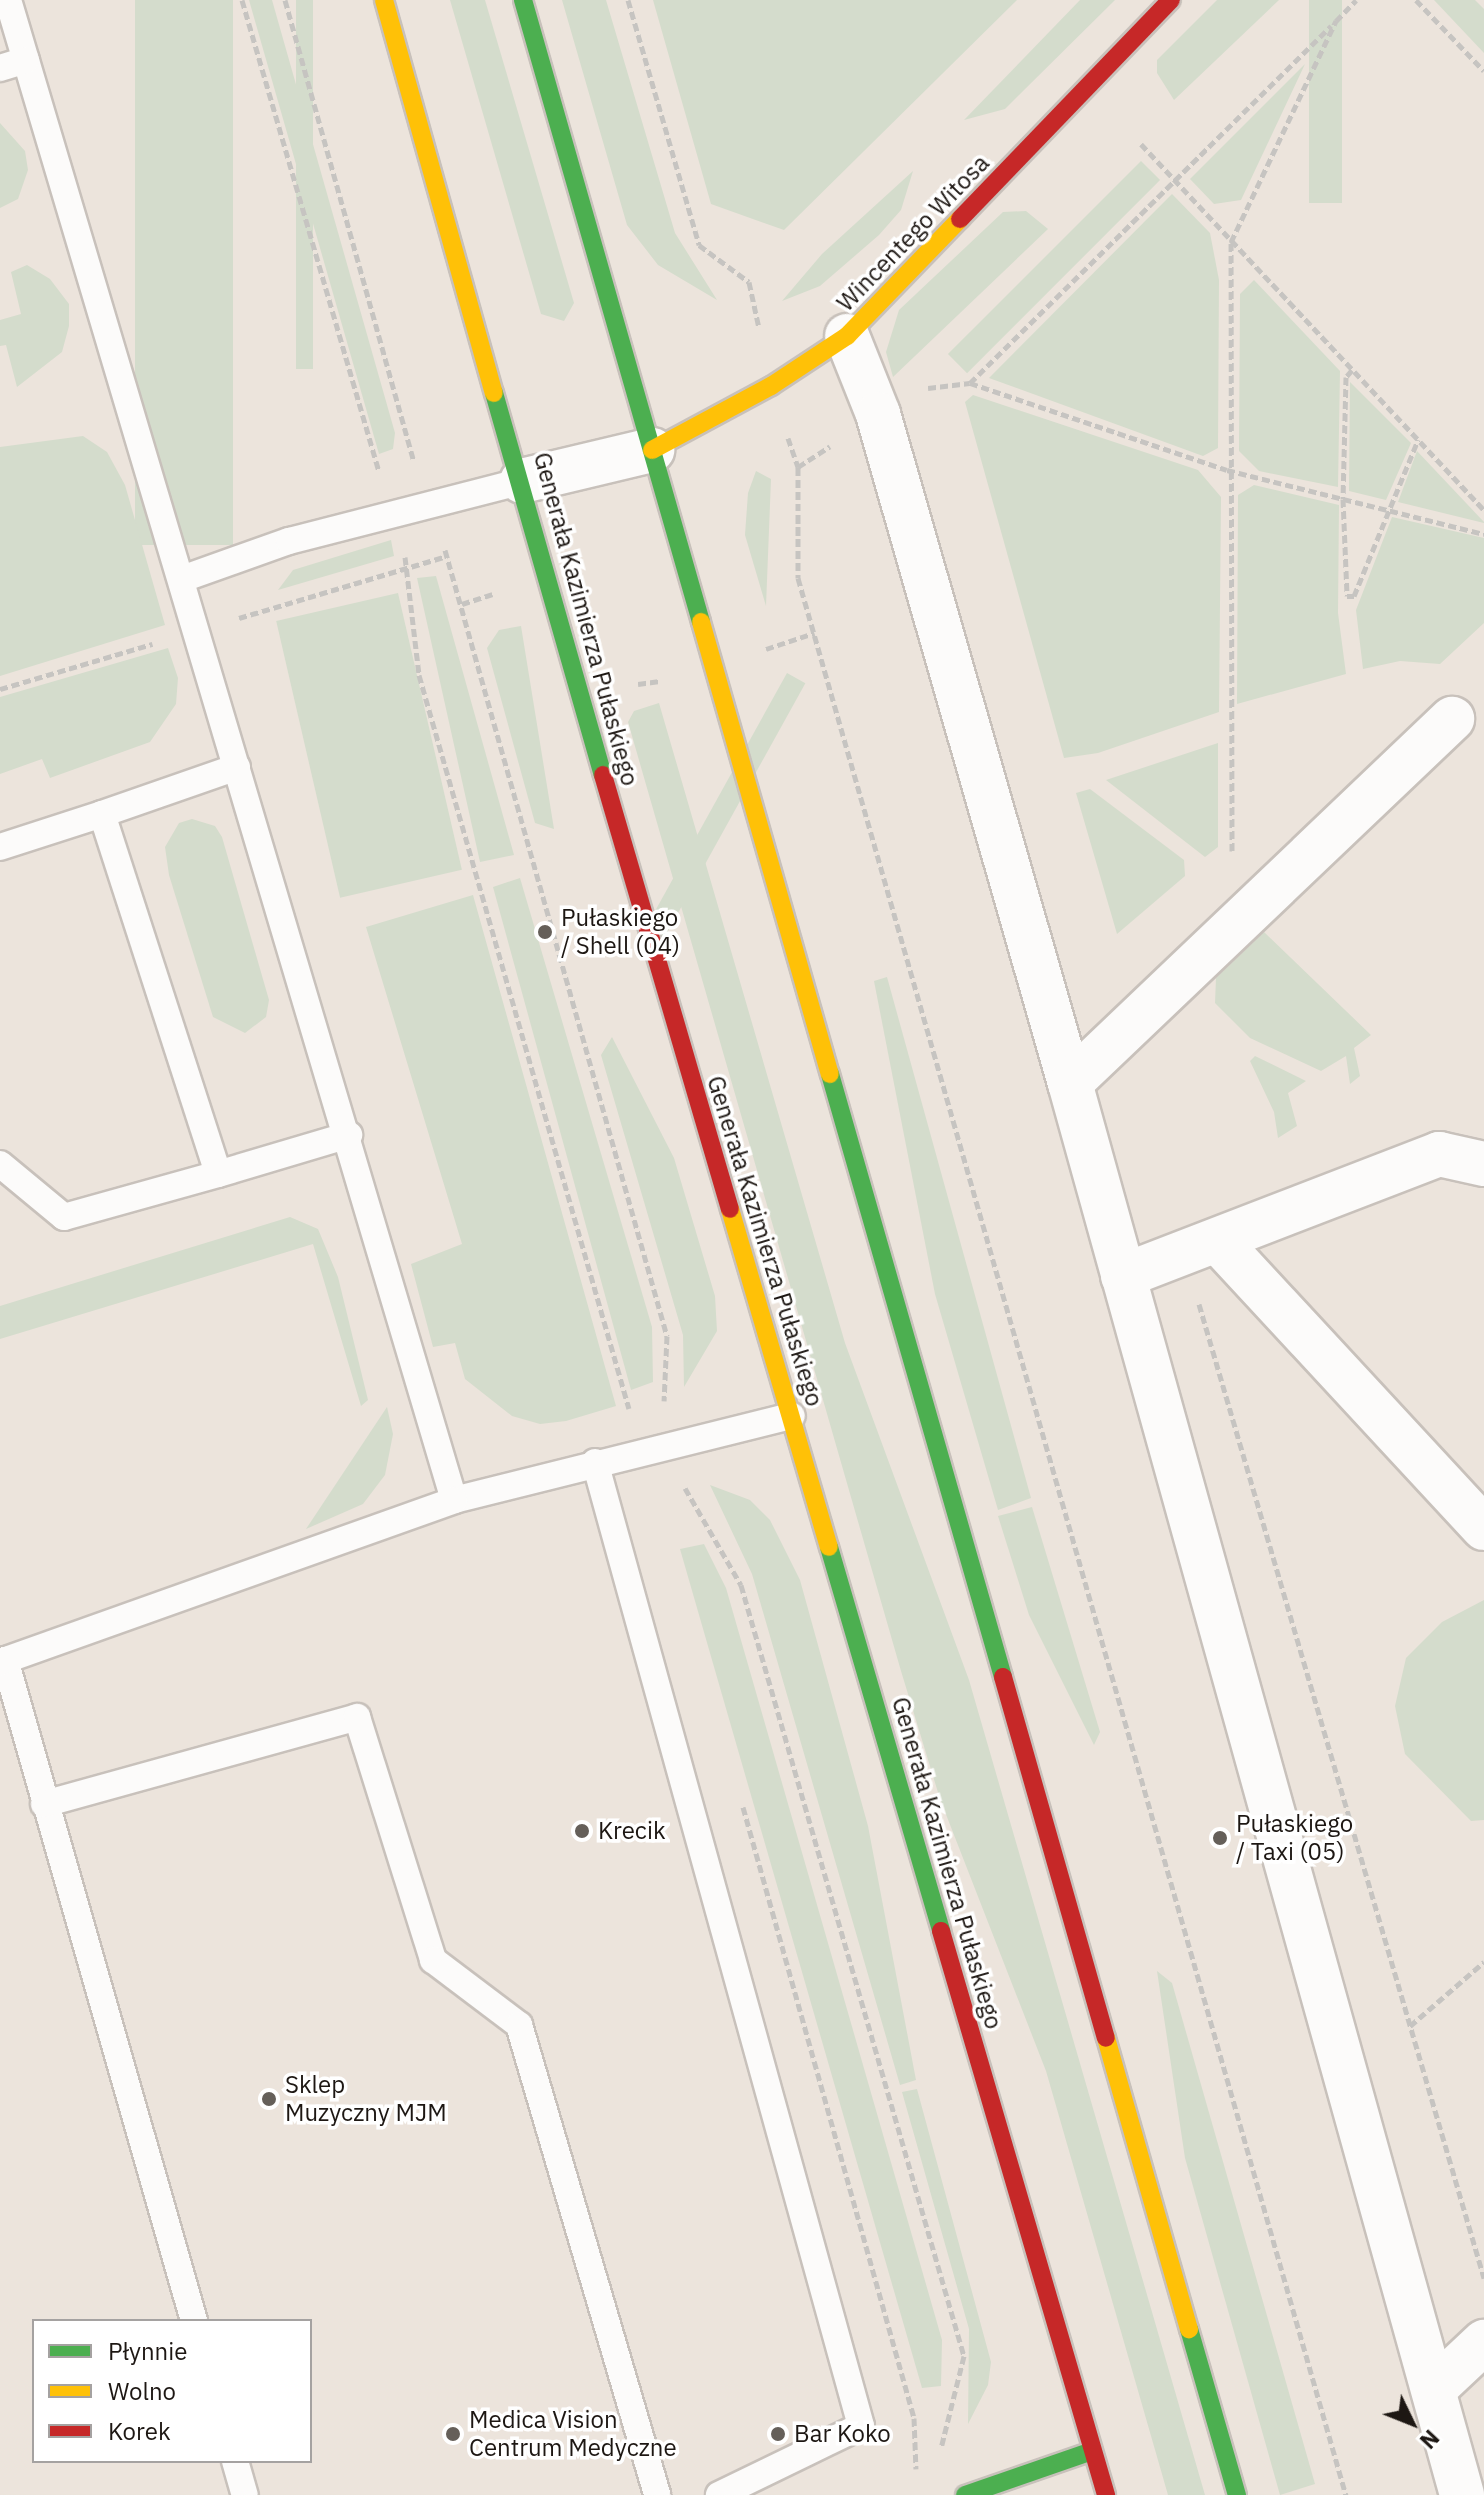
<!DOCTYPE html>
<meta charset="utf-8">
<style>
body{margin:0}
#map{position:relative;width:1484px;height:2495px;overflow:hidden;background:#ece4dc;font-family:"IBM Plex Sans",sans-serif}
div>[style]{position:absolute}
.green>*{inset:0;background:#d4dccc;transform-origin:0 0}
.path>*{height:5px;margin-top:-2.5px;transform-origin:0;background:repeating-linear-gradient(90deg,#c6c4c1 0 8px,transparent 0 12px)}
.roads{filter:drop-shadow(2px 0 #c8c1bb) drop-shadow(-2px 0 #c8c1bb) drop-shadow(0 2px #c8c1bb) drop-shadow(0 -2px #c8c1bb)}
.lane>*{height:26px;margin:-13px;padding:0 13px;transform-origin:13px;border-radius:13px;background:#fcfbfa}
.street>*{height:44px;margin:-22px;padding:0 22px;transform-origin:22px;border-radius:22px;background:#fcfbfa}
.fast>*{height:18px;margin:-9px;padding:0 9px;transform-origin:9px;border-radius:9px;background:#4caf50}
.slow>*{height:18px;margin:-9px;padding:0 9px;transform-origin:9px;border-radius:9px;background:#ffc107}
.jam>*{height:18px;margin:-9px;padding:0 9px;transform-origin:9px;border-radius:9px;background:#c62828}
.dots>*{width:22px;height:22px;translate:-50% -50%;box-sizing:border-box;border:4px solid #fff;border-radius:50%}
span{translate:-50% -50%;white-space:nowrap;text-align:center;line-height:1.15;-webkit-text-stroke:7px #fff;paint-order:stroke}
.street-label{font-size:24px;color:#1d1713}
.poi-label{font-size:24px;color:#1d1713}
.left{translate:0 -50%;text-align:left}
.legend{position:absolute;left:32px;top:2319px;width:280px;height:144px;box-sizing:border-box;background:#fff;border:2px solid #a5a2a1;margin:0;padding:10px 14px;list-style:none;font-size:24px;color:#1d1713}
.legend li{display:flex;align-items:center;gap:16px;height:40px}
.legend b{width:40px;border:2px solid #a5a2a1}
.north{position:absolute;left:1372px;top:2383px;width:80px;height:80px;-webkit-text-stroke:6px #fff;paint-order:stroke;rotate:133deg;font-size:22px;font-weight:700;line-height:32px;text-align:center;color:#1d1713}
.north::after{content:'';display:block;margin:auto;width:28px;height:36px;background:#1d1713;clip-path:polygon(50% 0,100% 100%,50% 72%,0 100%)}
</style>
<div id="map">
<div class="green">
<div style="left:135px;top:0;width:98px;height:545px"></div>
<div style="clip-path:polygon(249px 0,272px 0,395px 433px,393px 449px,379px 454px)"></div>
<div style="left:296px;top:0;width:17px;height:369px"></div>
<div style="clip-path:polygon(450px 0,485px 0,574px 303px,564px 321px,541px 314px)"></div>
<div style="clip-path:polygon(562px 0,606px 0,675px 233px,717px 300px,658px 265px,627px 225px)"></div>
<div style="clip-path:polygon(653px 0,1017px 0,784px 230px,711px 204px)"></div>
<div style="clip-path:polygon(1080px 0,1115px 0,1005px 109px,964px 120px)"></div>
<div style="clip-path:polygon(1217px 0,1279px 0,1174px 100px,1157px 73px,1157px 60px)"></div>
<div style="left:1309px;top:0;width:33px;height:203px"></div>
<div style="clip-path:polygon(1434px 0,1475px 0,1484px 9px,1484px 53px)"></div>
<div style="clip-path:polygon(1305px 64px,1241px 200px,1214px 204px,1190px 179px)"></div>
<div style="clip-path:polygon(0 123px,25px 151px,28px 170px,18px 199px,0 208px)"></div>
<div style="left:1141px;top:161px;width:27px;height:273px;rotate:45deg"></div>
<div style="clip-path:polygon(913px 171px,901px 210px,879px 235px,820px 286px,782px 301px,822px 254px)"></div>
<div style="clip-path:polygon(1172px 194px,1210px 233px,1219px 280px,1218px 448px,1203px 456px,989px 378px)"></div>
<div style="clip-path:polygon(1026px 211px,1048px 229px,893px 377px,886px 352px,899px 310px,1003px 212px)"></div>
<div style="clip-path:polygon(27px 265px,50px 279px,69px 304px,69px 326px,62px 352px,17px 387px,6px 345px,0 346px,0 320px,21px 314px,11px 272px)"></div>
<div style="clip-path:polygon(1254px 280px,1340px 371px,1338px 487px,1259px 471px,1239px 451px,1240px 294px)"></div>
<div style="clip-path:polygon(1350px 382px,1411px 443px,1386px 500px,1349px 491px)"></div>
<div style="clip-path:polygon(973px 395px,1198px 470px,1221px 497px,1219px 712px,1098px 753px,1064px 758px,965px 402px)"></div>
<div style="clip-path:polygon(83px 436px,107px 452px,125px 485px,165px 625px,0 676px,0 447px)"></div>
<div style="clip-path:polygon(1417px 451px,1484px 522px,1484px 523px,1398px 502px)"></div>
<div style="clip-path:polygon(756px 471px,771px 479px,766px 606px,745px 535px,748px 493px)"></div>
<div style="clip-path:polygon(1254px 485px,1339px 505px,1338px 613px,1346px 674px,1237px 704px,1238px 495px)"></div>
<div style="clip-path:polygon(1392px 517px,1484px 538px,1484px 623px,1440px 664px,1400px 661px,1363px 669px,1356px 610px)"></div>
<div style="clip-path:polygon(391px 540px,394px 556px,278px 590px,293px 570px)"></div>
<div style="clip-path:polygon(436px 576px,514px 855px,480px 862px,417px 578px)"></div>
<div style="left:398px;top:593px;width:284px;height:125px;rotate:77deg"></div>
<div style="clip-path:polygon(521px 626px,554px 829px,535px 823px,487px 648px,499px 630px)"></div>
<div style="clip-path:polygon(168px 648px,178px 678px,176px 704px,150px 742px,50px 778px,42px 759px,0 774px,0 697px)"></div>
<div style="left:787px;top:673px;width:21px;height:313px;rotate:29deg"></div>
<div style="clip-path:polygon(659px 703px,845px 1343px,969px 1680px,1205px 2495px,1168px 2495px,1046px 2071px,940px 1799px,901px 1671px,628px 722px,634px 711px)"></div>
<div style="clip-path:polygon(1218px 743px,1218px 847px,1205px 857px,1106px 780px)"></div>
<div style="clip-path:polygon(1090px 789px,1184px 860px,1185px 876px,1117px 934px,1076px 793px)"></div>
<div style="clip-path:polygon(192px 819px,215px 826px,222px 837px,269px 1000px,266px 1017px,245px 1033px,213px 1017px,169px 875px,165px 847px,179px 823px)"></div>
<div style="clip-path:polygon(520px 878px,652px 1327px,653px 1382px,631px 1390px,493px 887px)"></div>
<div style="clip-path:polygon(473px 895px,616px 1406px,566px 1421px,540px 1424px,512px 1416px,465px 1379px,455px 1343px,433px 1347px,411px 1264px,462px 1244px,366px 927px)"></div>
<div style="clip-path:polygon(1264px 932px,1371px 1035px,1354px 1048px,1360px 1076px,1350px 1084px,1346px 1056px,1321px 1071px,1250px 1038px,1215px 1003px,1216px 978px)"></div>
<div style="clip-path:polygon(887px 977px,1031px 1498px,998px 1510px,935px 1294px,874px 981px)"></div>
<div style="clip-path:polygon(612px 1037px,674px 1158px,715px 1296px,717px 1331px,684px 1387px,683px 1335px,601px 1055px)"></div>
<div style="clip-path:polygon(1255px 1056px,1306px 1081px,1288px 1093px,1297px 1126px,1278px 1138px,1274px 1112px,1250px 1061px)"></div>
<div style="clip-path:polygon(290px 1217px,318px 1229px,338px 1277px,368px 1400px,361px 1406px,313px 1244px,0 1339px,0 1306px)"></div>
<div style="clip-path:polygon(387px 1407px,393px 1434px,385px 1475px,363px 1504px,306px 1529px)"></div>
<div style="clip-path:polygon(710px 1485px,750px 1500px,770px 1520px,800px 1580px,868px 1826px,916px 2080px,900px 2085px,752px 1574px)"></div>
<div style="clip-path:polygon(1032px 1507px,1100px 1732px,1094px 1745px,1029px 1615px,998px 1516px)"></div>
<div style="clip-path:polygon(704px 1544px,726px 1588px,942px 2340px,941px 2386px,922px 2388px,680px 1549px)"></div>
<div style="clip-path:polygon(1484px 1600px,1484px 1820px,1471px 1821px,1405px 1754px,1395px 1706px,1406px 1658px,1442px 1622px)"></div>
<div style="clip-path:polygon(1157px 1971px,1172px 1983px,1315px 2484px,1280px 2495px,1185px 2158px)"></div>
<div style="clip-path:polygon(917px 2089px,991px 2362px,988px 2385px,968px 2424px,969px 2329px,902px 2092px)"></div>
</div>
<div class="path">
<div style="left:242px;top:0;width:491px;rotate:73.8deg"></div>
<div style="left:285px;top:0;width:479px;rotate:74.4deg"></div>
<div style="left:628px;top:0;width:255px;rotate:73.8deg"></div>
<div style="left:699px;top:245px;width:62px;rotate:36.5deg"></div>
<div style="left:749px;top:282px;width:47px;rotate:77.7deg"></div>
<div style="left:1416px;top:0;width:98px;rotate:46.2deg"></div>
<div style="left:1141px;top:144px;width:502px;rotate:46.86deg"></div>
<div style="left:1352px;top:370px;width:9px;rotate:131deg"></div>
<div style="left:1346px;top:377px;width:122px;rotate:91.4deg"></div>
<div style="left:1343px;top:499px;width:97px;rotate:87.6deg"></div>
<div style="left:1347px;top:596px;width:7px"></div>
<div style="left:1354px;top:596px;width:169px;rotate:-67.7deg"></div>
<div style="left:970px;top:383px;width:508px;rotate:-44.68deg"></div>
<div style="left:928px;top:388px;width:42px;rotate:-6.8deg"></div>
<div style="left:970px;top:383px;width:271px;rotate:18.7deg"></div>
<div style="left:1227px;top:470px;width:265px;rotate:14deg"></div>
<div style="left:788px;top:438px;width:31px;rotate:71deg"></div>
<div style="left:798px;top:467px;width:111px;rotate:90deg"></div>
<div style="left:798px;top:578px;width:1994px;rotate:74.05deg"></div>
<div style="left:798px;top:467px;width:38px;rotate:-33deg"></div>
<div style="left:445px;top:550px;width:817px;rotate:74.23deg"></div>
<div style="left:667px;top:1336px;width:65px;rotate:92.6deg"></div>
<div style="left:405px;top:557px;width:119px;rotate:83.2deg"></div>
<div style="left:419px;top:675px;width:763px;rotate:74.03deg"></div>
<div style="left:462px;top:604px;width:32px;rotate:-18deg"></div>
<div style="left:239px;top:618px;width:217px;rotate:-16.6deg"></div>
<div style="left:766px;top:649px;width:51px;rotate:-18.4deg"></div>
<div style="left:638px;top:684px;width:22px;rotate:-8deg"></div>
<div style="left:0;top:689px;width:159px;rotate:-16.5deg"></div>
<div style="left:1232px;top:851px;width:609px;rotate:-90.09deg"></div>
<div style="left:1231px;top:242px;width:245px;rotate:-64.6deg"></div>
<div style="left:1336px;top:21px;width:29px;rotate:-46deg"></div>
<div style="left:1199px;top:1304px;width:1015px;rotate:73.69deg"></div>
<div style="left:685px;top:1488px;width:112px;rotate:60deg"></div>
<div style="left:741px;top:1585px;width:803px;rotate:73.87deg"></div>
<div style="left:964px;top:2356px;width:95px;rotate:104deg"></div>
<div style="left:743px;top:1807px;width:634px;rotate:74.36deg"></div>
<div style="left:914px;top:2418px;width:51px;rotate:87.8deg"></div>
<div style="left:1410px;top:2026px;width:98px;rotate:-40.9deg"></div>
</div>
<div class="roads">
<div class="lane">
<div style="left:8px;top:0;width:1565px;rotate:73.44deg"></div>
<div style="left:454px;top:1500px;width:348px;rotate:-14deg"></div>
<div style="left:0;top:68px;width:27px;rotate:-17deg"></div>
<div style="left:182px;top:579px;width:114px;rotate:-19.6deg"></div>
<div style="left:289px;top:541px;width:241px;rotate:-14.4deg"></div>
<div style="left:237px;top:767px;width:143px;rotate:160.8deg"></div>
<div style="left:102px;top:814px;width:378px;rotate:72.1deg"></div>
<div style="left:218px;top:1174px;width:137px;rotate:-16.6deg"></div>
<div style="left:0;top:847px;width:107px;rotate:-17.9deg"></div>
<div style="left:0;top:1164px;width:83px;rotate:39.6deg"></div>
<div style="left:64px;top:1217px;width:160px;rotate:-15.6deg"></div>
<div style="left:595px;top:1462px;width:1000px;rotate:74.57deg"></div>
<div style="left:861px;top:2426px;width:158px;rotate:154.1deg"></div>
<div style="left:5px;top:1660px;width:687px;rotate:74.04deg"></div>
<div style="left:0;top:1662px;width:482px;rotate:-19.6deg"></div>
<div style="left:44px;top:1804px;width:325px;rotate:-15.5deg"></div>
<div style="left:357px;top:1717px;width:255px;rotate:72.6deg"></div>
<div style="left:433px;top:1960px;width:108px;rotate:37.1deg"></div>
<div style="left:519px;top:2025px;width:490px;rotate:73.6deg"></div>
<div style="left:235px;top:2461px;width:35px;rotate:74deg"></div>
</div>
<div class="street">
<div style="left:847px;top:336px;width:84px;rotate:68.3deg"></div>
<div style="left:878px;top:414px;width:696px;rotate:73.99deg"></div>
<div style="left:1070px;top:1083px;width:1465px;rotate:74.48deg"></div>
<div style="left:522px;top:481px;width:134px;rotate:-13.4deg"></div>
<div style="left:1070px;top:1083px;width:528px;rotate:-43.62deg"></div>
<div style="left:1218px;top:1241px;width:391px;rotate:47.2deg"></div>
<div style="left:1123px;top:1276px;width:339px;rotate:-21.1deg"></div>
<div style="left:1439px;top:1154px;width:46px;rotate:12.5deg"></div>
<div style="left:1434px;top:2389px;width:69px;rotate:-43.2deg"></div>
</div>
<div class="fast">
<div style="left:523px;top:0;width:647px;rotate:74.03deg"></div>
<div style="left:494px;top:393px;width:397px;rotate:74.1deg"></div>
<div style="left:830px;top:1074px;width:627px;rotate:73.99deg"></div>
<div style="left:829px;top:1547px;width:400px;rotate:73.7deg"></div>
<div style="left:1189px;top:2329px;width:173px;rotate:73.9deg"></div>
<div style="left:965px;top:2495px;width:134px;rotate:-19.1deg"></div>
</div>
<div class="slow">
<div style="left:384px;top:0;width:408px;rotate:74.4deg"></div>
<div style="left:652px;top:450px;width:135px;rotate:-28.3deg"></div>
<div style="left:771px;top:386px;width:91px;rotate:-33.3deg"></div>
<div style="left:847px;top:336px;width:163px;rotate:-46deg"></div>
<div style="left:701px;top:622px;width:470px;rotate:74.1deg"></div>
<div style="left:730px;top:1209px;width:352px;rotate:73.7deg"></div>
<div style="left:1106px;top:2038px;width:303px;rotate:74.1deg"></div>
</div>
<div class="jam">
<div style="left:960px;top:219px;width:304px;rotate:-46.1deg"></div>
<div style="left:603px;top:775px;width:452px;rotate:73.7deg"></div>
<div style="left:1003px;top:1677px;width:375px;rotate:74.1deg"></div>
<div style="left:941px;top:1931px;width:588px;rotate:73.69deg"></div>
</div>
</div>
<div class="dots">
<div style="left:545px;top:932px;background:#655f59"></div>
<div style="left:582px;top:1831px;background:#655f59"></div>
<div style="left:1220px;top:1838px;background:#655f59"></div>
<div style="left:269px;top:2099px;background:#655f59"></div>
<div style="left:453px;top:2434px;background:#655f59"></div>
<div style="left:778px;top:2434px;background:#655f59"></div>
</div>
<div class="street-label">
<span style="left:913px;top:233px;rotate:-46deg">Wincentego Witosa</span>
<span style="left:586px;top:619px;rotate:75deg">Generała Kazimierza Pułaskiego</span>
<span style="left:765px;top:1241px;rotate:73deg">Generała Kazimierza Pułaskiego</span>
<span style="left:947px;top:1863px;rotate:74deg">Generała Kazimierza Pułaskiego</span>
</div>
<div class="poi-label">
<span class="left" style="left:561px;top:932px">Pułaskiego<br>/ Shell (04)</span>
<span class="left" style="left:1236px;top:1838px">Pułaskiego<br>/ Taxi (05)</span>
<span class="left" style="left:598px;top:1831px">Krecik</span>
<span class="left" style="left:285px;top:2099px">Sklep<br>Muzyczny MJM</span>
<span class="left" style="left:469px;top:2434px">Medica Vision<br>Centrum Medyczne</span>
<span class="left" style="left:794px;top:2434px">Bar Koko</span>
</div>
<ul class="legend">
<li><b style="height:10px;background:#4caf50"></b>Płynnie</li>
<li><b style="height:10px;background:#ffc107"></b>Wolno</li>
<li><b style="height:10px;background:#c62828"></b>Korek</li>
</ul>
<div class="north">N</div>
</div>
